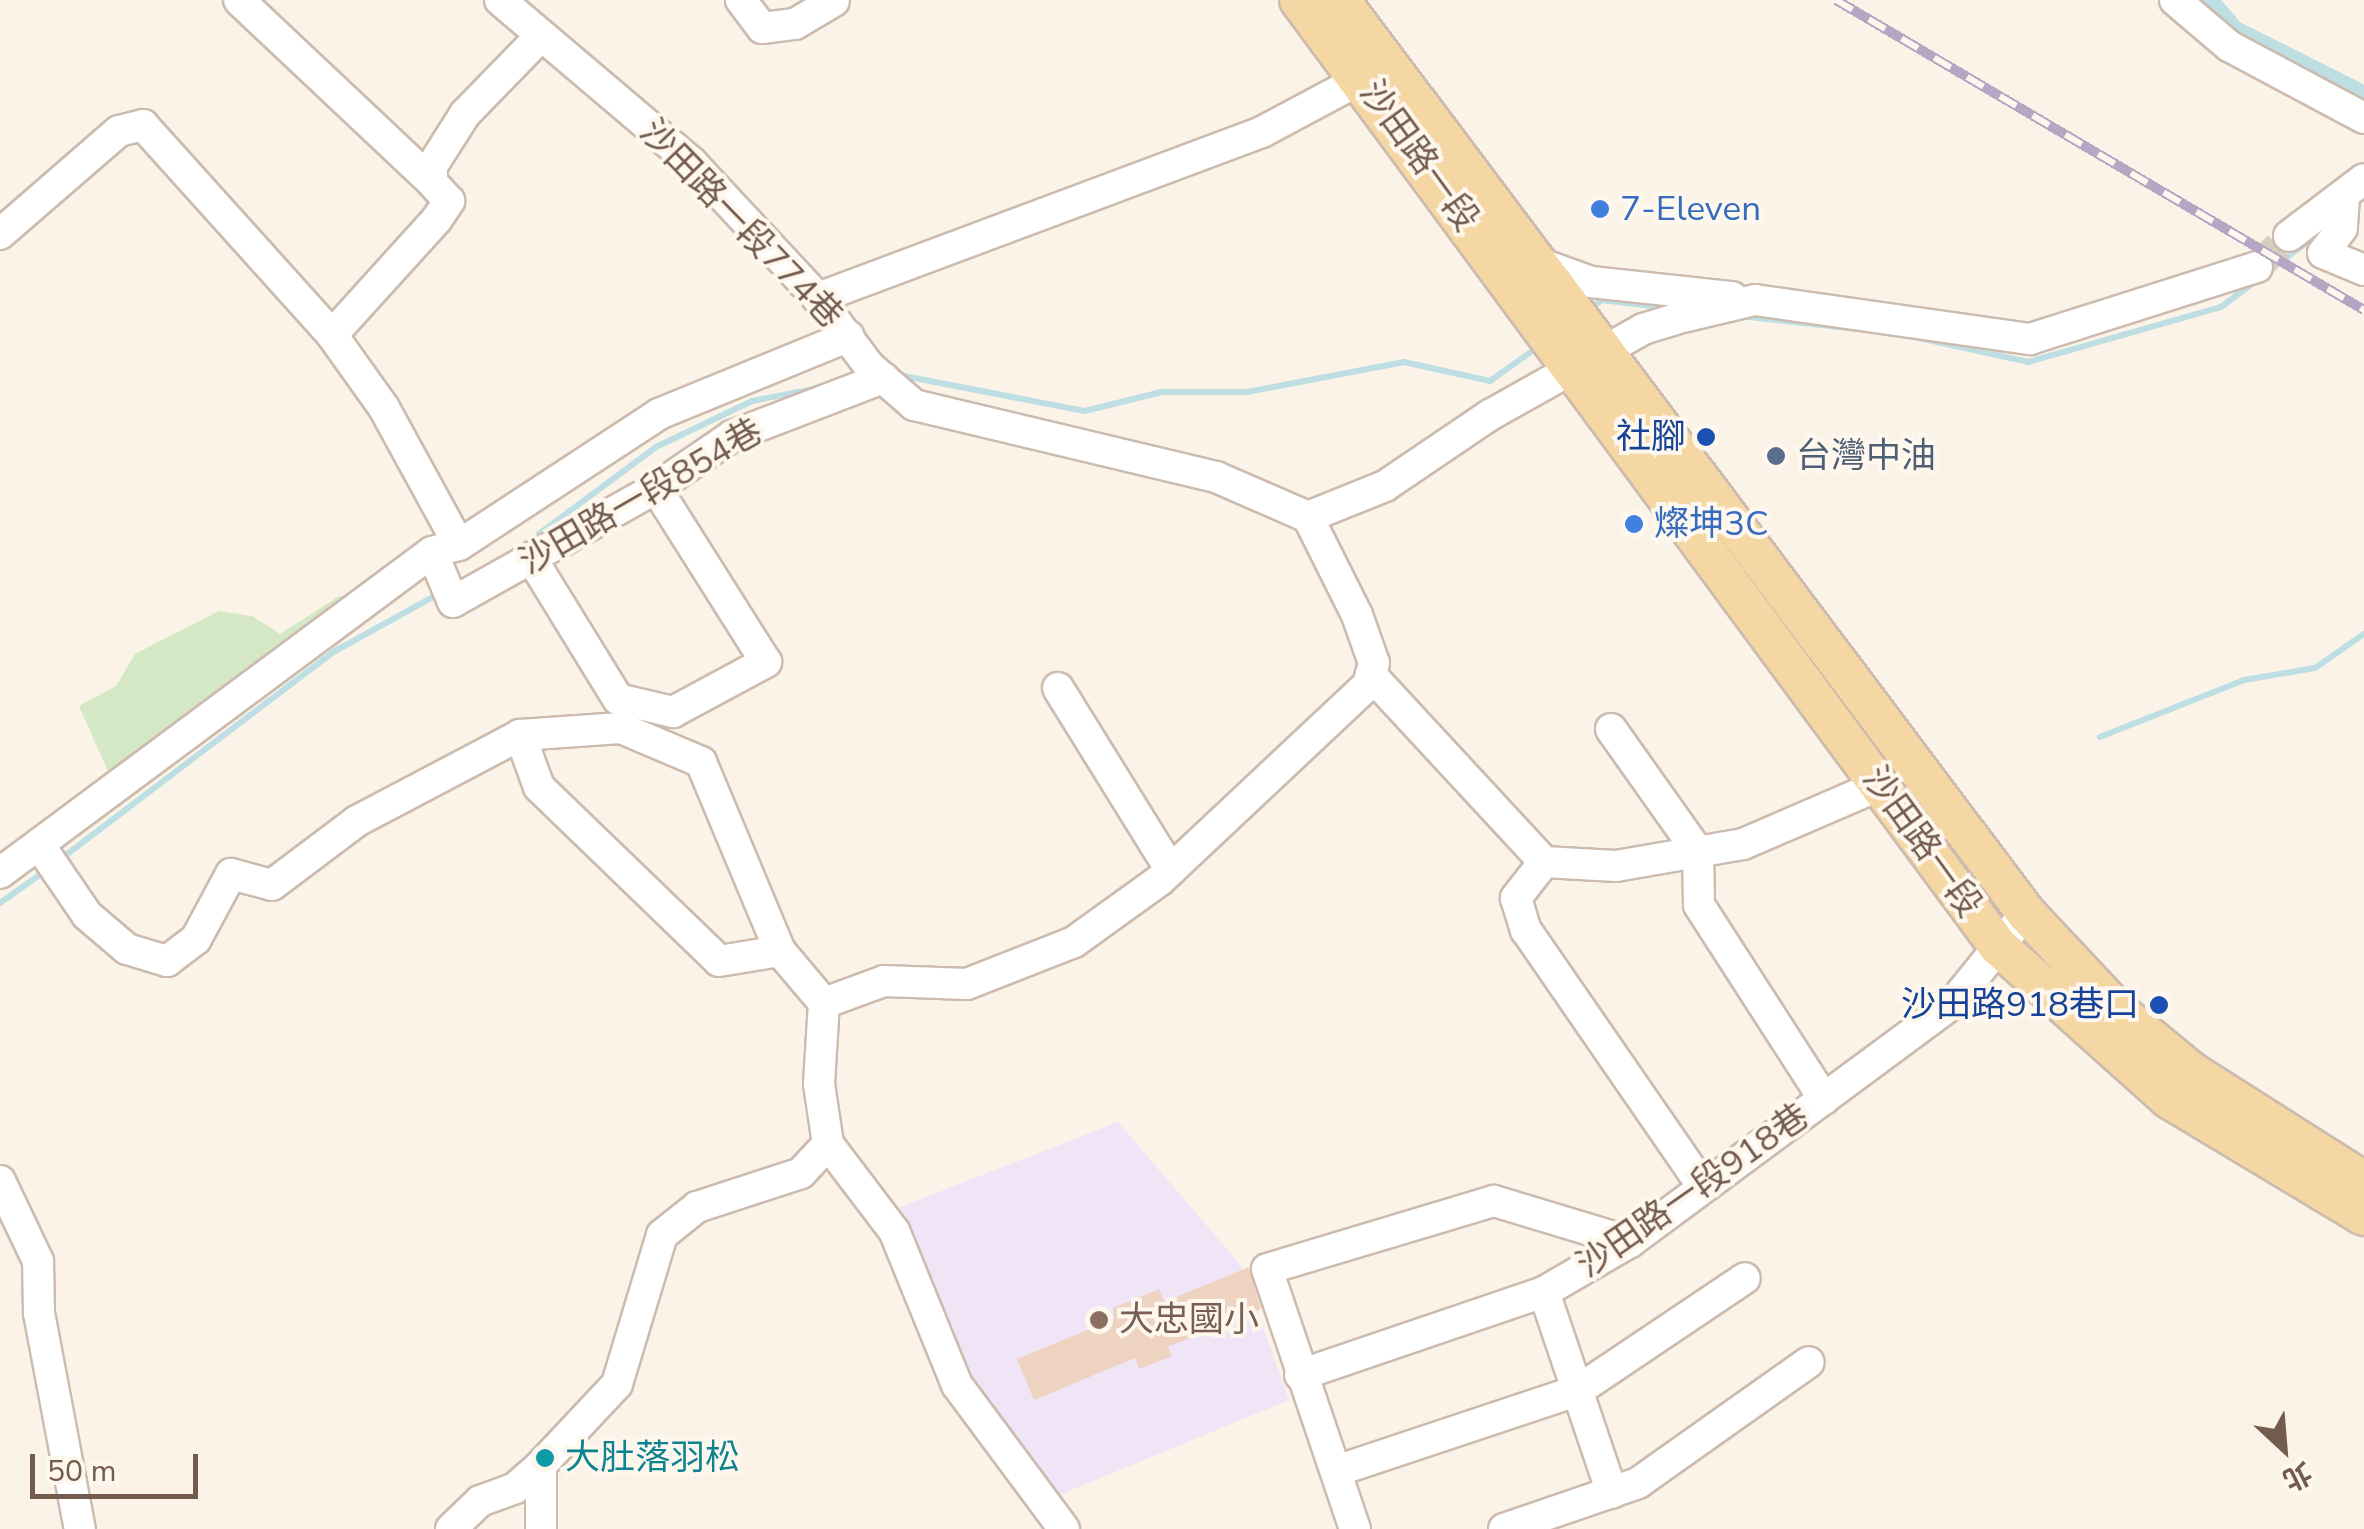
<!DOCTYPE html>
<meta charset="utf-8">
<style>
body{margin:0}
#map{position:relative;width:2364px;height:1529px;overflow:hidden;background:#fbf3e7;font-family:"Nunito Sans","Noto Sans TC",sans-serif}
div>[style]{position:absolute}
.education>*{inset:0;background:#f0e4f7}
.green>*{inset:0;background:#d4e8c6}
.stream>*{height:6px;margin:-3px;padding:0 3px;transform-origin:3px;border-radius:3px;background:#bddee3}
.canal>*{height:22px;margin:-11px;padding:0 11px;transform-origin:11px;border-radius:11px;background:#bddee3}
.building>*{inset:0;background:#efd3c1}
.minor-tunnel>*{height:30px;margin-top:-15px;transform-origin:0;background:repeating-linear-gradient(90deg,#d9cdc0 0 30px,transparent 0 45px)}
.roads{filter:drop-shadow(2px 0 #ccbbae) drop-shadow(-2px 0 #ccbbae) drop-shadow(0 2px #ccbbae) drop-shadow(0 -2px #ccbbae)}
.minor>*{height:30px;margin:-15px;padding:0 15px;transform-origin:15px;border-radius:15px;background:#fff}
.major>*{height:38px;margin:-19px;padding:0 19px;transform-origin:19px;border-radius:19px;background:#f5d7a4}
.rail>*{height:10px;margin-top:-5px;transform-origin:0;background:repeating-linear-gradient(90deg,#fef7ee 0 19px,#b6a6c4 0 38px);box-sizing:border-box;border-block:2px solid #b6a6c4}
.dots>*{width:28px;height:28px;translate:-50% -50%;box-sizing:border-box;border:5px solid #fef7ee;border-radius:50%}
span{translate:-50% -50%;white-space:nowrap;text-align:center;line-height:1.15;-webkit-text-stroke:8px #fef7ee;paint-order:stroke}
.street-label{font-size:35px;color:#735b4d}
.shop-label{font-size:35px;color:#366cbe}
.left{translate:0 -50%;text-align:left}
.transit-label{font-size:35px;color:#164399}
.right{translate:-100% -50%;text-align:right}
.service-label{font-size:35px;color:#4e5e75}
.education-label{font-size:35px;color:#785e54}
.culture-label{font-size:35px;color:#0d838f}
.north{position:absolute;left:2234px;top:1399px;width:100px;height:100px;-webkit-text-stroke:8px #fef7ee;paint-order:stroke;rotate:154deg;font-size:28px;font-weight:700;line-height:40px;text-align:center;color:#735b4d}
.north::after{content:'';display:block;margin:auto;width:35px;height:45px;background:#735b4d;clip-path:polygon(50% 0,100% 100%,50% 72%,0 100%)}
.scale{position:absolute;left:30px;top:1454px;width:168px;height:45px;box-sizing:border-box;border:5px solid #735b4d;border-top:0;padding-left:12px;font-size:30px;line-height:35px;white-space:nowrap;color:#735b4d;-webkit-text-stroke:8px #fef7ee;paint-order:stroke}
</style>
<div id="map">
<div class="education">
<div style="clip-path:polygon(1118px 1122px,1242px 1267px,1289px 1400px,1052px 1498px,959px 1374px,893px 1210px)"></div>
</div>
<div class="green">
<div style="clip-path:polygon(339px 596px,359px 599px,118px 794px,79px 706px,116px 686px,135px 654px,219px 611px,252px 616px,280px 634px)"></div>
</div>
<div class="stream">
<div style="left:2267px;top:272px;width:67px;rotate:-36.5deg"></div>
<div style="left:1589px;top:309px;width:16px;rotate:-35deg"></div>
<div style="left:1602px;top:300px;width:67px;rotate:6.8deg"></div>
<div style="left:1741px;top:316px;width:117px;rotate:6.4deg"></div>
<div style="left:1919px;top:338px;width:112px;rotate:12.4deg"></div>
<div style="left:2028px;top:362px;width:201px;rotate:-15.9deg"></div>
<div style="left:2221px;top:307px;width:45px;rotate:-36.9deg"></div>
<div style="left:899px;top:375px;width:189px;rotate:11deg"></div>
<div style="left:1085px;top:411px;width:79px;rotate:-13.9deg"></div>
<div style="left:1162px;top:392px;width:85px"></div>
<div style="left:1247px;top:392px;width:160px;rotate:-10.8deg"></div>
<div style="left:1404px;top:362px;width:88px;rotate:12.5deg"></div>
<div style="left:1490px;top:381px;width:60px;rotate:-35.5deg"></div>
<div style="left:520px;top:548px;width:169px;rotate:-36.6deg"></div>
<div style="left:656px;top:447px;width:106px;rotate:-25.6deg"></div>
<div style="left:752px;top:401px;width:67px;rotate:-11.1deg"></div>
<div style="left:2100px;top:737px;width:155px;rotate:-21.6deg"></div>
<div style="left:2244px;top:680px;width:72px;rotate:-9.6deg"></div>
<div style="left:2315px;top:668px;width:60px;rotate:-34.8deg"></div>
<div style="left:62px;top:858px;width:343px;rotate:-37.2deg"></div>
<div style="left:335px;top:651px;width:120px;rotate:-28.9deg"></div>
<div style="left:0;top:903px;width:59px;rotate:-35.3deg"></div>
</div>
<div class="canal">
<div style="left:2207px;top:0;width:40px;rotate:50deg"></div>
<div style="left:2233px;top:31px;width:147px;rotate:26.7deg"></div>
</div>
<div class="building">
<div style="clip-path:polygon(1249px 1267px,1261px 1309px,1168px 1347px,1172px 1356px,1139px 1369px,1135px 1358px,1034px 1400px,1017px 1359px,1114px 1319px,1113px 1308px,1159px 1289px,1164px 1302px)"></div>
</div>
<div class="minor-tunnel">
<div style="left:2257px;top:267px;width:45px;rotate:-44.1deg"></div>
</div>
<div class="roads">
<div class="minor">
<div style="left:239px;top:0;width:265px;rotate:43.3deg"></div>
<div style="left:500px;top:0;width:252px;rotate:40.3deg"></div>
<div style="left:692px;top:163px;width:185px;rotate:47deg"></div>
<div style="left:818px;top:298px;width:85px;rotate:53.1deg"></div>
<div style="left:869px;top:366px;width:60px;rotate:40.9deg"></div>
<div style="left:914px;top:405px;width:310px;rotate:13.4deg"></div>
<div style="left:1216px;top:477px;width:100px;rotate:23.5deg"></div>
<div style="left:1308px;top:517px;width:83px;rotate:-21.9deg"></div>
<div style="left:1385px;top:486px;width:127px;rotate:-34.1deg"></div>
<div style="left:1490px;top:415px;width:176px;rotate:-29.3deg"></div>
<div style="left:1643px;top:329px;width:34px;rotate:-17deg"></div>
<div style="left:1675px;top:319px;width:82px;rotate:-13.4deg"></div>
<div style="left:1755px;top:300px;width:278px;rotate:8.1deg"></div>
<div style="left:2030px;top:339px;width:238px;rotate:-17.6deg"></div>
<div style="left:741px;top:0;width:35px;rotate:53deg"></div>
<div style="left:762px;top:28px;width:33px;rotate:-7deg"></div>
<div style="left:795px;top:24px;width:45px;rotate:-30.5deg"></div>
<div style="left:2175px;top:0;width:71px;rotate:40.4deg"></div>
<div style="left:2229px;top:46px;width:153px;rotate:28.1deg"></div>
<div style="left:2344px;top:197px;width:31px;rotate:94deg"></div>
<div style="left:2342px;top:228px;width:31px;rotate:127deg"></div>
<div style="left:2323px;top:253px;width:44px;rotate:22.5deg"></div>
<div style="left:0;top:234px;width:157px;rotate:-40.9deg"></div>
<div style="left:119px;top:131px;width:25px;rotate:-14deg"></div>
<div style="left:143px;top:125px;width:283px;rotate:48deg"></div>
<div style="left:332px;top:335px;width:90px;rotate:54.5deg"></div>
<div style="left:384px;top:408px;width:156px;rotate:61.3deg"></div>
<div style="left:2289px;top:236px;width:94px;rotate:-37.2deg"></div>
<div style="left:1536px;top:262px;width:59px;rotate:20deg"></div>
<div style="left:1591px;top:282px;width:142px;rotate:6.1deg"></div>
<div style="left:818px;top:298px;width:474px;rotate:-20.5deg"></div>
<div style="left:1262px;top:132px;width:115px;rotate:-28.1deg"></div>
<div style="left:332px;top:335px;width:156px;rotate:-47.8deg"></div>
<div style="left:437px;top:219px;width:22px;rotate:-56deg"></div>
<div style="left:449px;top:201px;width:25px;rotate:-132deg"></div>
<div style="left:432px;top:182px;width:16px;rotate:-90deg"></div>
<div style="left:432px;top:166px;width:62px;rotate:-57.6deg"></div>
<div style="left:465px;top:114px;width:106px;rotate:-45.8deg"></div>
<div style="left:432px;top:552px;width:54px;rotate:67.2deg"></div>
<div style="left:453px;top:602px;width:233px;rotate:-29.3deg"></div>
<div style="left:656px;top:488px;width:92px;rotate:-34.4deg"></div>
<div style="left:732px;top:436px;width:162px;rotate:-21deg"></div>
<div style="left:533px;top:561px;width:162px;rotate:58.4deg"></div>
<div style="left:618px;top:699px;width:57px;rotate:13.3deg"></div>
<div style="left:673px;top:712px;width:106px;rotate:-28.3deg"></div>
<div style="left:766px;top:662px;width:206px;rotate:-122.3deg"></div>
<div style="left:1371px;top:675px;width:255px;rotate:47.2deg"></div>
<div style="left:1544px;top:862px;width:72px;rotate:3.2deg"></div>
<div style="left:1616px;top:866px;width:129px;rotate:-9.8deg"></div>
<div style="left:1743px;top:844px;width:149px;rotate:-23.3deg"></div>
<div style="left:1058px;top:688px;width:214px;rotate:58.2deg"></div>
<div style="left:1611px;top:729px;width:151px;rotate:54.7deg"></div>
<div style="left:1698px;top:852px;width:53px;rotate:88.9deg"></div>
<div style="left:1699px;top:905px;width:231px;rotate:57.2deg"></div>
<div style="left:520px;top:735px;width:55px;rotate:69.9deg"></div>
<div style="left:539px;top:787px;width:250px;rotate:44deg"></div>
<div style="left:719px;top:961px;width:62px;rotate:-9.3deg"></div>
<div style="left:40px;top:846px;width:83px;rotate:55.7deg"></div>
<div style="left:87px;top:915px;width:52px;rotate:40.4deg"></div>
<div style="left:127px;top:949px;width:42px;rotate:16.7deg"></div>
<div style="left:167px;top:961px;width:36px;rotate:-37deg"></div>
<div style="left:196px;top:939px;width:74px;rotate:-61.7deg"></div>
<div style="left:231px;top:874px;width:42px;rotate:15deg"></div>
<div style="left:272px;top:885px;width:106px;rotate:-37deg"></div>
<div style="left:357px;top:821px;width:184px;rotate:-27.8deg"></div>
<div style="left:520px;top:735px;width:101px;rotate:-4deg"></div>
<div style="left:621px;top:728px;width:87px;rotate:23deg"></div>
<div style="left:701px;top:762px;width:205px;rotate:67.3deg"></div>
<div style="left:780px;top:951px;width:68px;rotate:49.8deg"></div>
<div style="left:1544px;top:862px;width:46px;rotate:127.9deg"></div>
<div style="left:1516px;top:898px;width:34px;rotate:73deg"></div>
<div style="left:1526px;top:930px;width:310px;rotate:55.4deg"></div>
<div style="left:0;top:873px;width:538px;rotate:-36.61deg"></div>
<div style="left:432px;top:552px;width:28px;rotate:-15deg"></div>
<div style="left:459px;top:545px;width:239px;rotate:-33.2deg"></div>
<div style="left:659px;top:414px;width:205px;rotate:-22.3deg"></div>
<div style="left:0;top:1181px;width:89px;rotate:64.6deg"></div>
<div style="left:38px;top:1261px;width:52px;rotate:88.9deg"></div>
<div style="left:39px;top:1313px;width:220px;rotate:79.3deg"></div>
<div style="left:1544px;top:1292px;width:212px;rotate:71.3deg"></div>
<div style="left:1300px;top:1375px;width:258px;rotate:-18.8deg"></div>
<div style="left:1544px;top:1292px;width:99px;rotate:-30.2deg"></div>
<div style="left:1630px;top:1242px;width:402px;rotate:-36.5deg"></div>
<div style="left:1953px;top:1003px;width:116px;rotate:-51deg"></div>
<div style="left:1336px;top:1471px;width:254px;rotate:-18.4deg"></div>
<div style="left:1577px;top:1391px;width:202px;rotate:-33.9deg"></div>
<div style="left:451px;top:1529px;width:40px;rotate:-44deg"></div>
<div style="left:480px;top:1501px;width:37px;rotate:-20deg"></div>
<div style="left:515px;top:1488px;width:35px;rotate:-41deg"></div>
<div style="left:541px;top:1529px;width:64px;rotate:-90deg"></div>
<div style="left:541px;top:1465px;width:111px;rotate:-46.8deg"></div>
<div style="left:617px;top:1384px;width:156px;rotate:-73.2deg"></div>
<div style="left:662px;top:1235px;width:45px;rotate:-38.7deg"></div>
<div style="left:697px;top:1207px;width:109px;rotate:-18.1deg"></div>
<div style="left:801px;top:1173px;width:40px;rotate:-47deg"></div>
<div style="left:1064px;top:1529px;width:179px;rotate:-126.6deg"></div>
<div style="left:957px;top:1385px;width:166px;rotate:-112.2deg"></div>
<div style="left:894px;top:1231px;width:109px;rotate:-127.2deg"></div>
<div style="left:828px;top:1144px;width:61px;rotate:-98.5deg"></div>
<div style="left:819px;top:1084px;width:81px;rotate:-86.5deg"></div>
<div style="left:824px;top:1003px;width:64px;rotate:-20.1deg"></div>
<div style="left:884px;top:981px;width:83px;rotate:2.1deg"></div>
<div style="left:967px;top:984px;width:115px;rotate:-21.4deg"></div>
<div style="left:1074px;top:942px;width:106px;rotate:-35.8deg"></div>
<div style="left:1160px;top:880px;width:285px;rotate:-43.2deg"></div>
<div style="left:1368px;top:685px;width:23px;rotate:-75deg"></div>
<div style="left:1374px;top:663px;width:51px;rotate:-109.5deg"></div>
<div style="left:1357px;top:615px;width:110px;rotate:-116.6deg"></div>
<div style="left:1355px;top:1529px;width:274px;rotate:-108.7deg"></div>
<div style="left:1267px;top:1269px;width:237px;rotate:-16.7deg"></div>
<div style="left:1494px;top:1201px;width:142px;rotate:16.8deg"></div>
<div style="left:1504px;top:1529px;width:142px;rotate:-18.9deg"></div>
<div style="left:1638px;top:1483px;width:209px;rotate:-35.3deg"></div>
</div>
<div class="major">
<div style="left:1299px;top:0;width:1176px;rotate:53.54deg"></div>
<div style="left:1998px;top:946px;width:229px;rotate:41.8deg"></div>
<div style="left:2169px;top:1099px;width:227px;rotate:31deg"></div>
<div style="left:1340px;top:0;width:1142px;rotate:53.08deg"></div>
<div style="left:2026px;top:913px;width:136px;rotate:46.8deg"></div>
<div style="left:2119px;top:1012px;width:94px;rotate:39.4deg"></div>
<div style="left:2192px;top:1072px;width:204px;rotate:32.4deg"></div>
</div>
</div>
<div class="rail">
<div style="left:1836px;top:0;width:612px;rotate:30.42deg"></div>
</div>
<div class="dots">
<div style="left:1600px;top:209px;background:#3f7fe0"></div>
<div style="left:1706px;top:437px;background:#1a4fb4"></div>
<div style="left:1776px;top:456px;background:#5c6f8a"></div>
<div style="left:1634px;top:524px;background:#3f7fe0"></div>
<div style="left:2159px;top:1005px;background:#1a4fb4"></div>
<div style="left:1099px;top:1320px;background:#8d6e63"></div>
<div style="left:545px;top:1458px;background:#0f9aa8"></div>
</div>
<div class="street-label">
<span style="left:1419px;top:156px;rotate:54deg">沙田路一段</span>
<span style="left:741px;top:224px;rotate:46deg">沙田路一段774巷</span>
<span style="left:641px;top:497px;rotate:-30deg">沙田路一段854巷</span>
<span style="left:1922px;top:842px;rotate:54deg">沙田路一段</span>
<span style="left:1693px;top:1191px;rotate:-35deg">沙田路一段918巷</span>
</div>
<div class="shop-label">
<span class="left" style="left:1620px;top:209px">7-Eleven</span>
<span class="left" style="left:1654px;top:524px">燦坤3C</span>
</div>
<div class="transit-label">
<span class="right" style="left:1686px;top:437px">社腳</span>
<span class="right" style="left:2139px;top:1005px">沙田路918巷口</span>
</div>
<div class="service-label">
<span class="left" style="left:1796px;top:456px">台灣中油</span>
</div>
<div class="education-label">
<span class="left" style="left:1119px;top:1320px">大忠國小</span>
</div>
<div class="culture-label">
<span class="left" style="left:565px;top:1458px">大肚落羽松</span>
</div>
<div class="north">北</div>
<div class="scale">50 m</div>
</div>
